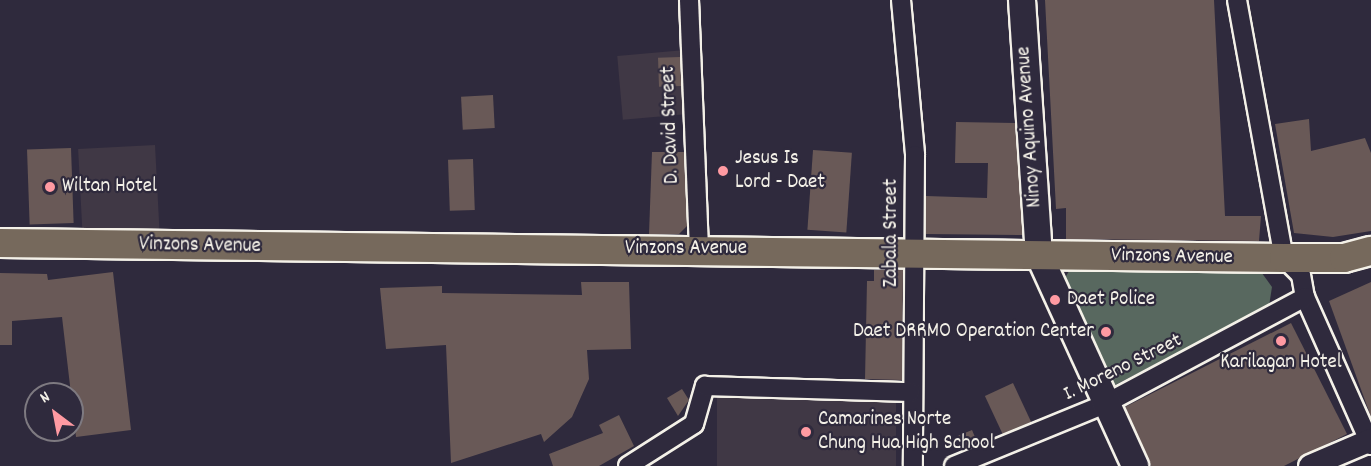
<!DOCTYPE html>
<style>
body{margin:0}
#map{position:relative;width:1371px;height:466px;overflow:hidden;background:#2f2a3d;font-family:Dekko,sans-serif}
div>[style]{position:absolute}
.built>*{inset:0;background:#403845;transform-origin:0 0}
.green>*{inset:0;background:#58685f}
.building>*{inset:0;background:#695957;transform-origin:0 0}
.roads{filter:drop-shadow(2px 0 #f4f1e8) drop-shadow(-2px 0 #f4f1e8) drop-shadow(0 2px #f4f1e8) drop-shadow(0 -2px #f4f1e8)}
.minor>*{height:18px;margin:-9px;padding:0 9px;transform-origin:9px;border-radius:9px;background:#2f2a3d}
.tertiary>*{height:22px;margin:-11px;padding:0 11px;transform-origin:11px;border-radius:11px;background:#2f2a3d}
.secondary>*{height:26px;margin:-13px;padding:0 13px;transform-origin:13px;border-radius:13px;background:#2f2a3d}
.primary>*{height:28px;margin:-14px;padding:0 14px;transform-origin:14px;border-radius:14px;background:#76695c}
.dots>*{width:16px;height:16px;translate:-50% -50%;box-sizing:border-box;border:3px solid #2f2a3d;border-radius:50%}
span{translate:-50% -50%;white-space:nowrap;text-align:center;line-height:1.15;-webkit-text-stroke:4.5px #2f2a3d;paint-order:stroke}
.street-label{font-size:21px;color:#f4f1e8}
.poi-label{font-size:21px;color:#f4f1e8}
.left{translate:0 -50%;text-align:left}
.right{translate:-100% -50%;text-align:right}
.north{position:absolute;left:24px;top:382px;width:60px;height:60px;box-sizing:border-box;background:#2f2a3d;border:2px solid #7e7a81;border-radius:50%;rotate:328deg;font-size:16px;font-weight:700;line-height:24px;text-align:center;color:#f4f1e8}
.north::after{content:'';display:block;margin:auto;width:21px;height:27px;background:#ff9aa2;clip-path:polygon(50% 0,100% 100%,50% 72%,0 100%)}
</style>
<div id="map">
<div class="built">
<div style="left:685px;top:50px;width:64px;height:68px;rotate:85deg"></div>
<div style="left:155px;top:145px;width:85px;height:77px;rotate:87deg"></div>
<div style="left:717px;top:397px;width:179px;height:69px"></div>
</div>
<div class="green">
<div style="clip-path:polygon(1259px 269px,1272px 287px,1269px 306px,1113px 386px,1061px 285px,1069px 271px)"></div>
</div>
<div class="building">
<div style="clip-path:polygon(1045px 0,1214px 0,1225px 216px,1261px 216px,1259px 241px,1066px 239px,1066px 208px,1056px 209px)"></div>
<div style="left:680px;top:57px;width:29px;height:22px;rotate:88deg"></div>
<div style="left:493px;top:95px;width:33px;height:32px;rotate:87deg"></div>
<div style="clip-path:polygon(1309px 119px,1311px 151px,1365px 138px,1371px 153px,1371px 231px,1333px 237px,1294px 233px,1275px 124px)"></div>
<div style="clip-path:polygon(956px 122px,1015px 123px,1023px 235px,926px 234px,926px 196px,987px 198px,988px 163px,955px 163px)"></div>
<div style="left:71px;top:148px;width:75px;height:44px;rotate:88deg"></div>
<div style="left:813px;top:150px;width:39px;height:80px;rotate:4deg"></div>
<div style="clip-path:polygon(652px 152px,684px 152px,687px 226px,679px 234px,649px 234px)"></div>
<div style="left:473px;top:159px;width:51px;height:25px;rotate:88deg"></div>
<div style="clip-path:polygon(874px 270px,903px 270px,902px 380px,865px 379px,867px 281px,874px 281px)"></div>
<div style="clip-path:polygon(113px 272px,131px 430px,76px 437px,62px 317px,12px 321px,12px 345px,0 345px,0 273px,47px 274px,48px 280px)"></div>
<div style="clip-path:polygon(581px 282px,629px 282px,631px 349px,587px 350px,589px 379px,572px 417px,544px 442px,541px 434px,451px 463px,446px 345px,386px 349px,380px 288px,442px 286px,442px 293px,582px 295px)"></div>
<div style="clip-path:polygon(1371px 282px,1371px 417px,1329px 301px)"></div>
<div style="clip-path:polygon(1291px 323px,1347px 434px,1284px 466px,1151px 466px,1125px 407px)"></div>
<div style="left:1013px;top:383px;width:43px;height:31px;rotate:65deg"></div>
<div style="clip-path:polygon(682px 389px,689px 400px,678px 416px,667px 398px)"></div>
<div style="clip-path:polygon(619px 415px,634px 446px,599px 466px,553px 466px,549px 454px,603px 433px,599px 425px)"></div>
<div style="left:972px;top:430px;width:15px;height:15px;rotate:67deg"></div>
</div>
<div class="roads">
<div class="minor">
<div style="left:689px;top:0;width:249px;rotate:87.7deg"></div>
<div style="left:901px;top:0;width:156px;rotate:84.8deg"></div>
<div style="left:915px;top:155px;width:311px;rotate:90.4deg"></div>
<div style="left:1237px;top:0;width:262px;rotate:79.7deg"></div>
<div style="left:1284px;top:258px;width:24px;rotate:45deg"></div>
<div style="left:1301px;top:275px;width:22px;rotate:80deg"></div>
<div style="left:1305px;top:297px;width:162px;rotate:66deg"></div>
<div style="left:628px;top:466px;width:78px;rotate:-32.5deg"></div>
<div style="left:694px;top:424px;width:40px;rotate:-74deg"></div>
<div style="left:705px;top:386px;width:206px;rotate:1.7deg"></div>
<div style="left:954px;top:466px;width:161px;rotate:-22.3deg"></div>
<div style="left:1103px;top:405px;width:229px;rotate:-28.1deg"></div>
</div>
<div class="tertiary">
<div style="left:1310px;top:466px;width:66px;rotate:-23.1deg"></div>
</div>
<div class="secondary">
<div style="left:1022px;top:0;width:256px;rotate:86.2deg"></div>
<div style="left:1039px;top:255px;width:232px;rotate:65.5deg"></div>
</div>
<div class="primary">
<div style="left:0;top:243px;width:1284px;rotate:0.67deg"></div>
<div style="left:1284px;top:258px;width:60px"></div>
<div style="left:1344px;top:258px;width:28px;rotate:-15deg"></div>
</div>
</div>
<div class="dots">
<div style="left:723px;top:171px;background:#ff9aa2"></div>
<div style="left:50px;top:187px;background:#ff9aa2"></div>
<div style="left:1055px;top:300px;background:#ff9aa2"></div>
<div style="left:1106px;top:332px;background:#ff9aa2"></div>
<div style="left:1281px;top:341px;background:#ff9aa2"></div>
<div style="left:806px;top:432px;background:#ff9aa2"></div>
</div>
<div class="street-label">
<span style="left:671px;top:125px;rotate:-92deg">D. David Street</span>
<span style="left:1030px;top:127px;rotate:-94deg">Ninoy Aquino Avenue</span>
<span style="left:892px;top:233px;rotate:-90deg">Zabala Street</span>
<span style="left:200px;top:246px;rotate:1deg">Vinzons Avenue</span>
<span style="left:686px;top:249px">Vinzons Avenue</span>
<span style="left:1172px;top:257px;rotate:1deg">Vinzons Avenue</span>
<span style="left:1123px;top:368px;rotate:-26deg">I. Moreno Street</span>
</div>
<div class="poi-label">
<span class="left" style="left:735px;top:171px">Jesus Is<br>Lord - Daet</span>
<span class="left" style="left:62px;top:187px">Wiltan Hotel</span>
<span class="left" style="left:1067px;top:300px">Daet Police</span>
<span class="right" style="left:1094px;top:332px">Daet DRRMO Operation Center</span>
<span style="left:1281px;top:363px">Karilagan Hotel</span>
<span class="left" style="left:818px;top:432px">Camarines Norte<br>Chung Hua High School</span>
</div>
<div class="north">N</div>
</div>
